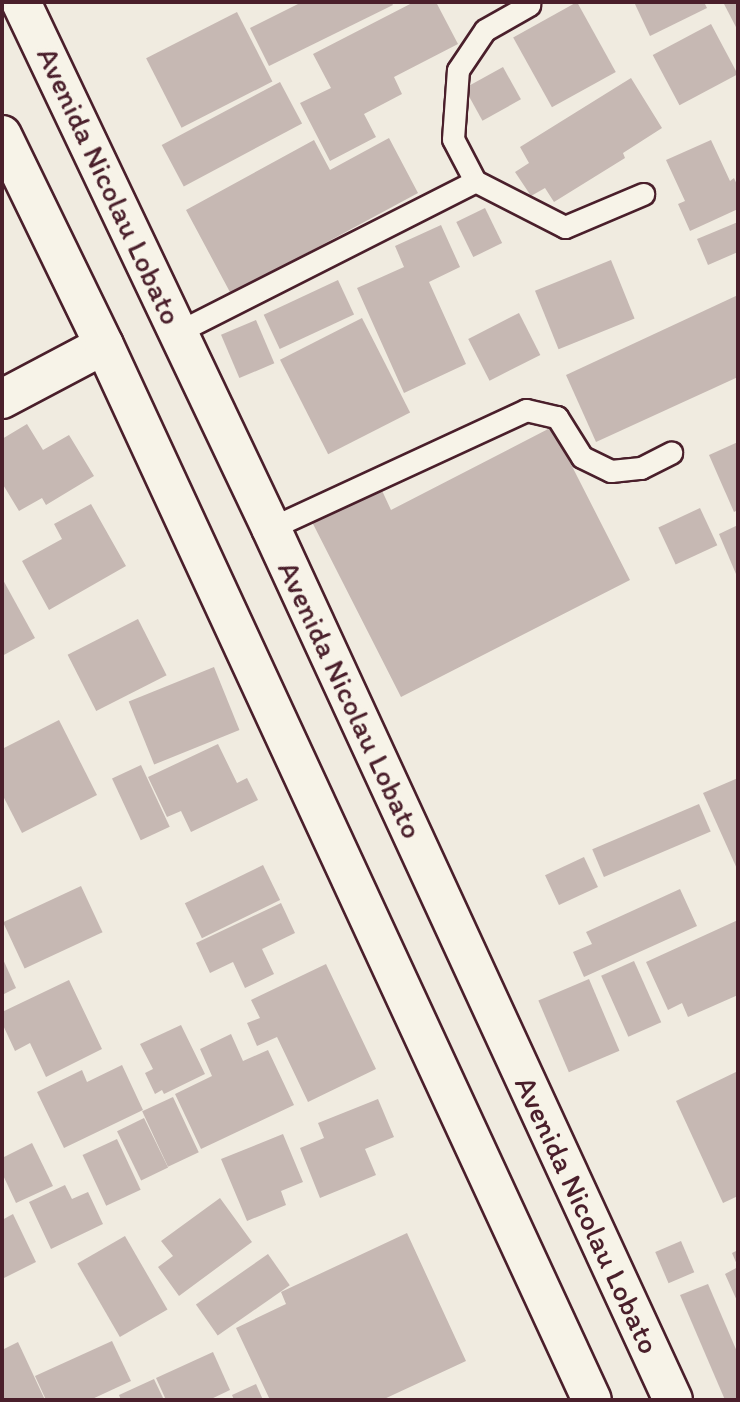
<!DOCTYPE html>
<style>
body{margin:0}
#map{position:relative;width:740px;height:1402px;overflow:hidden;background:#f0ebe0;font-family:Itim,sans-serif}
div>[style]{position:absolute}
.building>*{inset:0;background:#c6b8b3;transform-origin:0 0}
.roads{filter:drop-shadow(2px 0 #4a1f2b) drop-shadow(-2px 0 #4a1f2b) drop-shadow(0 2px #4a1f2b) drop-shadow(0 -2px #4a1f2b)}
.lane>*{height:21px;margin:-10.5px;padding:0 10.5px;transform-origin:10.5px;border-radius:10.5px;background:#f7f3e8}
.street>*{height:38px;margin:-19px;padding:0 19px;transform-origin:19px;border-radius:19px;background:#f7f3e8}
.primary>*{height:38px;margin:-19px;padding:0 19px;transform-origin:19px;border-radius:19px;background:#f7f3e8}
span{translate:-50% -50%;white-space:nowrap;text-align:center;line-height:1.15;-webkit-text-stroke:7px #f7f3e8;paint-order:stroke}
.street-label{font-size:30px;color:#4a1f2b}
.frame{position:absolute;inset:0;border:4px solid #4a1f2b;pointer-events:none}
</style>
<div id="map">
<div class="building">
<div style="clip-path:polygon(302px 2px,391px 2px,393px 5px,269px 66px,250px 28px)"></div>
<div style="clip-path:polygon(414px 2px,436px 2px,458px 44px,394px 77px,402px 94px,364px 114px,376px 137px,330px 161px,300px 103px,331px 88px,313px 54px)"></div>
<div style="left:577px;top:2px;width:80px;height:73px;rotate:61deg"></div>
<div style="clip-path:polygon(634px 2px,704px 2px,707px 8px,650px 36px)"></div>
<div style="clip-path:polygon(723px 2px,738px 2px,738px 31px)"></div>
<div style="left:237px;top:12px;width:78px;height:102px;rotate:63deg"></div>
<div style="left:711px;top:24px;width:57px;height:66px;rotate:62deg"></div>
<div style="left:503px;top:67px;width:37px;height:44px;rotate:61deg"></div>
<div style="clip-path:polygon(631px 78px,662px 128px,623px 153px,625px 158px,554px 202px,545px 188px,531px 196px,515px 172px,529px 163px,520px 147px)"></div>
<div style="left:280px;top:82px;width:47px;height:134px;rotate:62deg"></div>
<div style="clip-path:polygon(389px 138px,418px 193px,231px 294px,186px 210px,314px 140px,330px 170px)"></div>
<div style="clip-path:polygon(711px 140px,730px 181px,734px 178px,738px 187px,738px 209px,690px 231px,678px 204px,685px 201px,666px 160px)"></div>
<div style="left:485px;top:208px;width:39px;height:32px;rotate:64deg"></div>
<div style="clip-path:polygon(738px 222px,738px 252px,708px 265px,697px 239px)"></div>
<div style="clip-path:polygon(441px 225px,460px 267px,429px 282px,466px 364px,404px 393px,357px 288px,404px 267px,395px 246px)"></div>
<div style="left:611px;top:260px;width:63px;height:82px;rotate:68deg"></div>
<div style="left:338px;top:280px;width:38px;height:82px;rotate:65deg"></div>
<div style="clip-path:polygon(738px 295px,738px 377px,596px 442px,566px 375px)"></div>
<div style="left:519px;top:313px;width:47px;height:57px;rotate:63deg"></div>
<div style="left:362px;top:318px;width:106px;height:92px;rotate:63deg"></div>
<div style="left:256px;top:320px;width:47px;height:38px;rotate:67deg"></div>
<div style="clip-path:polygon(27px 424px,43px 450px,69px 435px,94px 476px,46px 505px,42px 498px,19px 511px,2px 483px,2px 439px)"></div>
<div style="clip-path:polygon(552px 427px,630px 580px,401px 697px,309px 516px,378px 482px,391px 510px)"></div>
<div style="clip-path:polygon(738px 442px,738px 510px,734px 512px,709px 455px)"></div>
<div style="clip-path:polygon(91px 504px,126px 566px,49px 610px,22px 561px,62px 539px,54px 524px)"></div>
<div style="left:700px;top:508px;width:41px;height:46px;rotate:65deg"></div>
<div style="clip-path:polygon(738px 525px,738px 573px,736px 574px,719px 534px)"></div>
<div style="clip-path:polygon(2px 578px,35px 638px,2px 656px)"></div>
<div style="left:138px;top:619px;width:63px;height:79px;rotate:63deg"></div>
<div style="left:214px;top:667px;width:68px;height:92px;rotate:68deg"></div>
<div style="clip-path:polygon(59px 720px,97px 795px,22px 833px,2px 794px,2px 749px)"></div>
<div style="clip-path:polygon(218px 744px,237px 783px,247px 778px,258px 800px,191px 832px,181px 811px,167px 817px,148px 777px)"></div>
<div style="left:141px;top:765px;width:68px;height:32px;rotate:65deg"></div>
<div style="clip-path:polygon(738px 778px,738px 871px,703px 793px)"></div>
<div style="left:699px;top:804px;width:30px;height:116px;rotate:67deg"></div>
<div style="left:584px;top:857px;width:33px;height:43px;rotate:65deg"></div>
<div style="left:263px;top:865px;width:39px;height:87px;rotate:64deg"></div>
<div style="left:81px;top:886px;width:51px;height:86px;rotate:65deg"></div>
<div style="clip-path:polygon(680px 889px,697px 926px,584px 977px,573px 952px,592px 944px,586px 932px)"></div>
<div style="clip-path:polygon(281px 903px,295px 933px,262px 949px,274px 974px,245px 988px,233px 962px,210px 973px,196px 943px)"></div>
<div style="clip-path:polygon(738px 920px,738px 995px,688px 1017px,682px 1003px,668px 1010px,646px 962px)"></div>
<div style="clip-path:polygon(2px 957px,16px 988px,2px 995px)"></div>
<div style="left:634px;top:961px;width:67px;height:36px;rotate:66deg"></div>
<div style="clip-path:polygon(326px 964px,376px 1069px,308px 1102px,277px 1037px,257px 1046px,247px 1023px,260px 1018px,251px 1000px)"></div>
<div style="left:589px;top:979px;width:78px;height:55px;rotate:67deg"></div>
<div style="clip-path:polygon(69px 980px,102px 1049px,46px 1077px,30px 1043px,15px 1051px,2px 1023px,2px 1012px)"></div>
<div style="clip-path:polygon(181px 1025px,205px 1074px,164px 1094px,162px 1090px,155px 1094px,145px 1073px,153px 1069px,140px 1044px)"></div>
<div style="clip-path:polygon(231px 1034px,243px 1061px,268px 1050px,294px 1105px,201px 1149px,175px 1094px,212px 1076px,200px 1049px)"></div>
<div style="clip-path:polygon(122px 1065px,143px 1110px,64px 1148px,37px 1092px,82px 1070px,87px 1082px)"></div>
<div style="clip-path:polygon(738px 1071px,738px 1196px,723px 1203px,676px 1101px)"></div>
<div style="left:173px;top:1097px;width:61px;height:34px;rotate:65deg"></div>
<div style="clip-path:polygon(378px 1099px,394px 1137px,365px 1149px,376px 1175px,320px 1198px,300px 1148px,324px 1138px,318px 1123px)"></div>
<div style="left:144px;top:1118px;width:55px;height:30px;rotate:64deg"></div>
<div style="clip-path:polygon(283px 1134px,303px 1182px,281px 1191px,286px 1205px,247px 1221px,221px 1159px)"></div>
<div style="left:117px;top:1139px;width:56px;height:38px;rotate:65deg"></div>
<div style="clip-path:polygon(32px 1143px,53px 1186px,16px 1203px,2px 1173px,2px 1158px)"></div>
<div style="clip-path:polygon(65px 1185px,72px 1199px,88px 1192px,103px 1224px,51px 1249px,29px 1202px)"></div>
<div style="clip-path:polygon(220px 1198px,252px 1242px,179px 1296px,158px 1267px,173px 1256px,161px 1241px)"></div>
<div style="clip-path:polygon(13px 1214px,36px 1262px,2px 1279px,2px 1220px)"></div>
<div style="clip-path:polygon(407px 1233px,466px 1361px,382px 1400px,270px 1400px,236px 1328px,286px 1304px,281px 1292px)"></div>
<div style="left:125px;top:1236px;width:85px;height:55px;rotate:60deg"></div>
<div style="left:681px;top:1241px;width:34px;height:28px;rotate:67deg"></div>
<div style="clip-path:polygon(738px 1250px,738px 1303px,725px 1274px,738px 1267px,732px 1253px)"></div>
<div style="left:268px;top:1254px;width:38px;height:88px;rotate:55deg"></div>
<div style="clip-path:polygon(708px 1284px,738px 1354px,738px 1400px,725px 1400px,680px 1295px)"></div>
<div style="clip-path:polygon(112px 1341px,131px 1381px,90px 1400px,46px 1400px,35px 1376px)"></div>
<div style="clip-path:polygon(18px 1342px,45px 1400px,2px 1400px,2px 1350px)"></div>
<div style="clip-path:polygon(213px 1352px,230px 1390px,209px 1400px,166px 1400px,156px 1378px)"></div>
<div style="clip-path:polygon(154px 1379px,164px 1400px,121px 1400px,119px 1395px)"></div>
<div style="clip-path:polygon(256px 1384px,263px 1400px,234px 1400px,232px 1395px)"></div>
</div>
<div class="roads">
<div class="lane">
<div style="left:475px;top:181px;width:47px;rotate:-117.6deg"></div>
<div style="left:453px;top:139px;width:69px;rotate:-85.9deg"></div>
<div style="left:458px;top:70px;width:48px;rotate:-56deg"></div>
<div style="left:485px;top:30px;width:51px;rotate:-29.6deg"></div>
<div style="left:178px;top:332px;width:333px;rotate:-26.9deg"></div>
<div style="left:475px;top:181px;width:101px;rotate:27.1deg"></div>
<div style="left:565px;top:227px;width:85px;rotate:-22.9deg"></div>
<div style="left:271px;top:528px;width:281px;rotate:-24.8deg"></div>
<div style="left:526px;top:410px;width:32px;rotate:13deg"></div>
<div style="left:557px;top:417px;width:47px;rotate:58deg"></div>
<div style="left:582px;top:457px;width:32px;rotate:26deg"></div>
<div style="left:611px;top:471px;width:30px;rotate:-6deg"></div>
<div style="left:641px;top:468px;width:34px;rotate:-27deg"></div>
</div>
<div class="street">
<div style="left:2px;top:399px;width:115px;rotate:-27.9deg"></div>
</div>
<div class="primary">
<div style="left:21px;top:2px;width:582px;rotate:64.58deg"></div>
<div style="left:271px;top:528px;width:960px;rotate:65.25deg"></div>
<div style="left:2px;top:135px;width:233px;rotate:64.1deg"></div>
<div style="left:104px;top:345px;width:1162px;rotate:65.18deg"></div>
</div>
</div>
<div class="street-label">
<span style="left:109px;top:186px;rotate:65deg">Avenida Nicolau Lobato</span>
<span style="left:350px;top:700px;rotate:65deg">Avenida Nicolau Lobato</span>
<span style="left:587px;top:1215px;rotate:65deg">Avenida Nicolau Lobato</span>
</div>
<div class="frame"></div>
</div>
